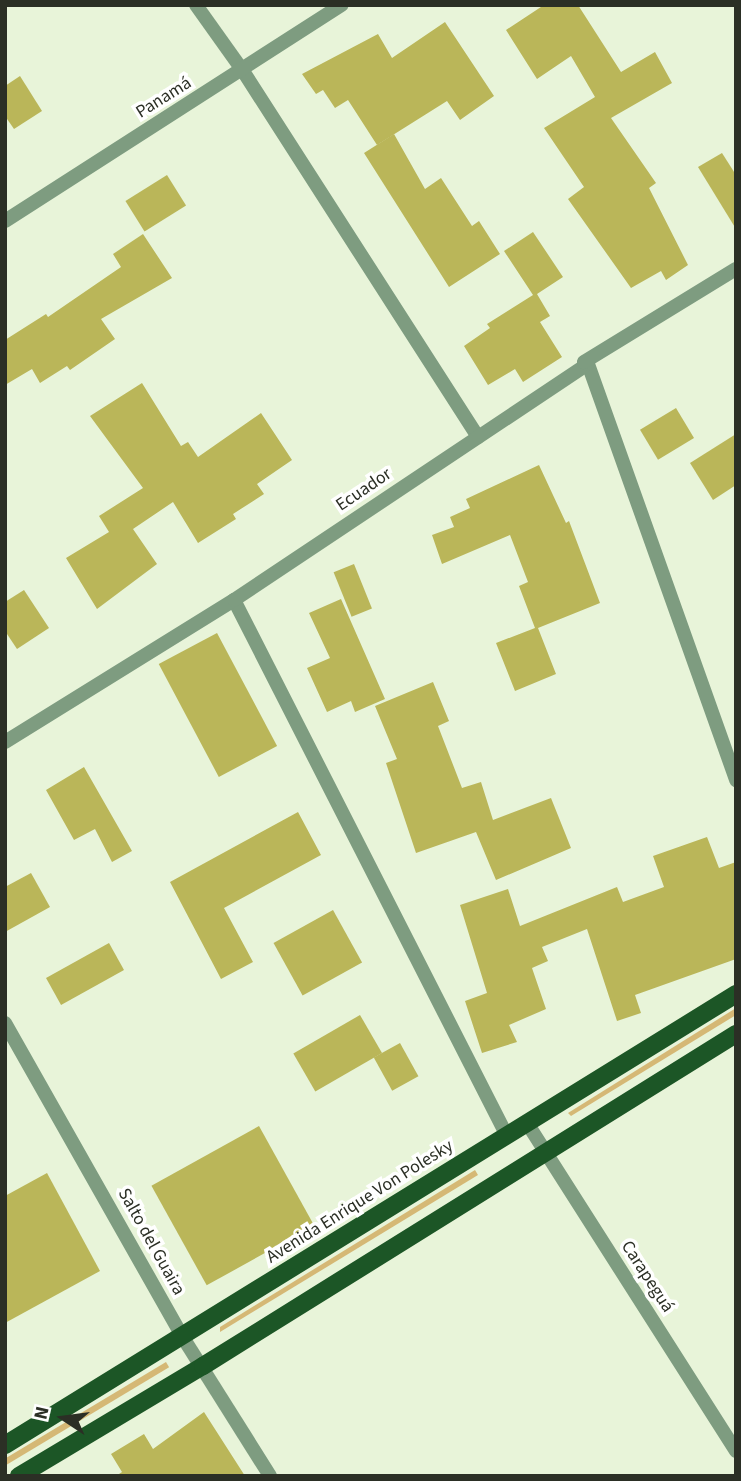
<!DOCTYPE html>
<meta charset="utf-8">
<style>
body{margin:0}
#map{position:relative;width:741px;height:1481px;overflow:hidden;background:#e8f4d9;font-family:"Source Sans 3",sans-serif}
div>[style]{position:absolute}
.green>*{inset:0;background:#d5b875;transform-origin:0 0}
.building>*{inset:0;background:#bab659;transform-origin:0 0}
.street>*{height:14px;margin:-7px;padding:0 7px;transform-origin:7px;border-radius:7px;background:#7e9c80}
.primary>*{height:18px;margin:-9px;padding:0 9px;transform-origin:9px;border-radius:9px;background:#1c5626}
span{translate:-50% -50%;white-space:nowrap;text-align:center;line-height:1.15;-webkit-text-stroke:7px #fff;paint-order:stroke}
.street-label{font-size:18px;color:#2b2f25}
.frame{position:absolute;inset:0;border:7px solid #2b2f25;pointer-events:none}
.north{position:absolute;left:28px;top:1383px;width:70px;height:70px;-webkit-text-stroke:5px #fff;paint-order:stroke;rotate:283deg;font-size:19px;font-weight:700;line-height:28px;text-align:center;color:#2b2f25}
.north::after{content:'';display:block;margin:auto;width:24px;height:32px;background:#2b2f25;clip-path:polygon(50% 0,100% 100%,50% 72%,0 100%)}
</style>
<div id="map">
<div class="green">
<div style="clip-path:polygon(736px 1008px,736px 1015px,571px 1116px,568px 1113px)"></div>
<div style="clip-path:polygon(475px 1170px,478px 1175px,220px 1332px,220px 1327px)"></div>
<div style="left:166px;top:1362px;width:6px;height:190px;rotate:59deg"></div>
</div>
<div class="building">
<div style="clip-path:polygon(544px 5px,578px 5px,621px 72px,655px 52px,672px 83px,611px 118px,656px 183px,649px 188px,688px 265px,666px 280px,661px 271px,631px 288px,568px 199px,584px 187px,544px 128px,595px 97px,571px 56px,537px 79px,506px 30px)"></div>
<div style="clip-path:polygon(445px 22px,494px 96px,460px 120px,447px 101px,377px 145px,348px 100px,335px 108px,323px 90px,316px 94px,302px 74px,378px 34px,392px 58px)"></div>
<div style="clip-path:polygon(20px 76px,42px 111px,14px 129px,5px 116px,5px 86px)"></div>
<div style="clip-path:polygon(394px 134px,425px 189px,441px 178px,472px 226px,479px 221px,500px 254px,449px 287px,364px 153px)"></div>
<div style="clip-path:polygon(722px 153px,736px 175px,736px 229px,698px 167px)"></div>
<div style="left:167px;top:175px;width:36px;height:49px;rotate:58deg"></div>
<div style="clip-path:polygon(533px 232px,563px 277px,537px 294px,550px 316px,540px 322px,562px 357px,523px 382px,515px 369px,488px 385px,464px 346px,490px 328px,487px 324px,533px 295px,504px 251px)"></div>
<div style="clip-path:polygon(143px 234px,172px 278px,101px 319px,115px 339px,70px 370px,67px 366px,40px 383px,32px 369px,5px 385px,5px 340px,46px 314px,48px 317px,121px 267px,113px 254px)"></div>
<div style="clip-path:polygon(142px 383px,181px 446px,188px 442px,198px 457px,261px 413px,292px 460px,257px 484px,264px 494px,233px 514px,236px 519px,198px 543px,173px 502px,133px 529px,157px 564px,97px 609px,66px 558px,109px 532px,99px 516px,143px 488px,90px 416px)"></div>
<div style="left:676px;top:408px;width:35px;height:42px;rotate:59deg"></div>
<div style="clip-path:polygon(736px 434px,736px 485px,713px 500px,690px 463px)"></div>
<div style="clip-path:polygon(539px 465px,566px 523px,569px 521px,600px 603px,538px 628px,556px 674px,515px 691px,496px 643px,535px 628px,519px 586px,528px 582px,510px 535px,442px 564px,432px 535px,454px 527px,450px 517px,470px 508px,466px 499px)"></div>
<div style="left:354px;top:564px;width:48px;height:22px;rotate:68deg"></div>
<div style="clip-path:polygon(24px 590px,49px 628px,17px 649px,5px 631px,5px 602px)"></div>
<div style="clip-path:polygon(341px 599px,385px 699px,355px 712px,351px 701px,327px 712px,307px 668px,330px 658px,309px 613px)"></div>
<div style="left:217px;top:633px;width:128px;height:66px;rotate:62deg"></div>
<div style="clip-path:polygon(433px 682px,449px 721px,438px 726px,462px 788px,481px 782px,493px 820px,551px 798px,571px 848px,496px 880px,476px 832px,416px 853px,386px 763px,397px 759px,375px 706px)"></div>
<div style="clip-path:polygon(84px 767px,132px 851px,112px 862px,95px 829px,74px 840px,46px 790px)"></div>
<div style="clip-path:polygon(298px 812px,321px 855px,224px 908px,253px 962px,221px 979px,170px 882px)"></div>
<div style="clip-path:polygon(707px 837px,719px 868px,736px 862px,736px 959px,635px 995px,641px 1013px,617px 1021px,587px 929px,542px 947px,548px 961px,532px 968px,546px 1009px,509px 1025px,517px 1042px,482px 1053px,465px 1001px,487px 993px,460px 905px,508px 889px,520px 926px,617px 887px,623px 902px,664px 887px,653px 856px)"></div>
<div style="clip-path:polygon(31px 873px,50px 907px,5px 932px,5px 887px)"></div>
<div style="left:333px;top:910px;width:60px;height:68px;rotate:61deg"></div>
<div style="left:109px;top:943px;width:31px;height:72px;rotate:61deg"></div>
<div style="left:360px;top:1015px;width:44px;height:77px;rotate:60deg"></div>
<div style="left:400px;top:1043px;width:38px;height:30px;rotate:61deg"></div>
<div style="left:259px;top:1126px;width:114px;height:123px;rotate:61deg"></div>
<div style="clip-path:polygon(47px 1173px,100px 1271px,5px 1323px,5px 1196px)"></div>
<div style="clip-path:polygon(204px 1412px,245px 1476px,116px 1476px,122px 1472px,111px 1454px,144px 1434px,153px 1449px)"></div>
</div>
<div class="street">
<div style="left:196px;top:5px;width:81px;rotate:54.5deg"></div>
<div style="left:243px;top:71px;width:435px;rotate:57.3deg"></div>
<div style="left:5px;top:221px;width:400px;rotate:-32.7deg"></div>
<div style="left:588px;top:364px;width:442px;rotate:70.4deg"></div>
<div style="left:234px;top:600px;width:602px;rotate:63.01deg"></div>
<div style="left:5px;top:742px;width:269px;rotate:-31.8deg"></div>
<div style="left:234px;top:600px;width:425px;rotate:-33.7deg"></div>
<div style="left:588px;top:364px;width:4px;rotate:-153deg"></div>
<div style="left:584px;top:362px;width:178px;rotate:-31.5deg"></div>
<div style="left:5px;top:1023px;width:360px;rotate:60.5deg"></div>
<div style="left:182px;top:1336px;width:165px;rotate:57.8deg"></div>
<div style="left:527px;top:1123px;width:389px;rotate:57.5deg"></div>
</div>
<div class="primary">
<div style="left:5px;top:1445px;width:859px;rotate:-31.67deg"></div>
<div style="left:19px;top:1476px;width:214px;rotate:-30.9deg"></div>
<div style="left:203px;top:1366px;width:628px;rotate:-31.92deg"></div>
</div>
<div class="street-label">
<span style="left:164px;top:98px;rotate:-32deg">Panamá</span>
<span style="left:364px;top:490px;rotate:-34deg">Ecuador</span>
<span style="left:360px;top:1202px;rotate:-32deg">Avenida Enrique Von Polesky</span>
<span style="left:151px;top:1242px;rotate:61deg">Salto del Guaira</span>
<span style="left:647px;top:1277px;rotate:57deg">Carapeguá</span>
</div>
<div class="frame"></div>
<div class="north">N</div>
</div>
